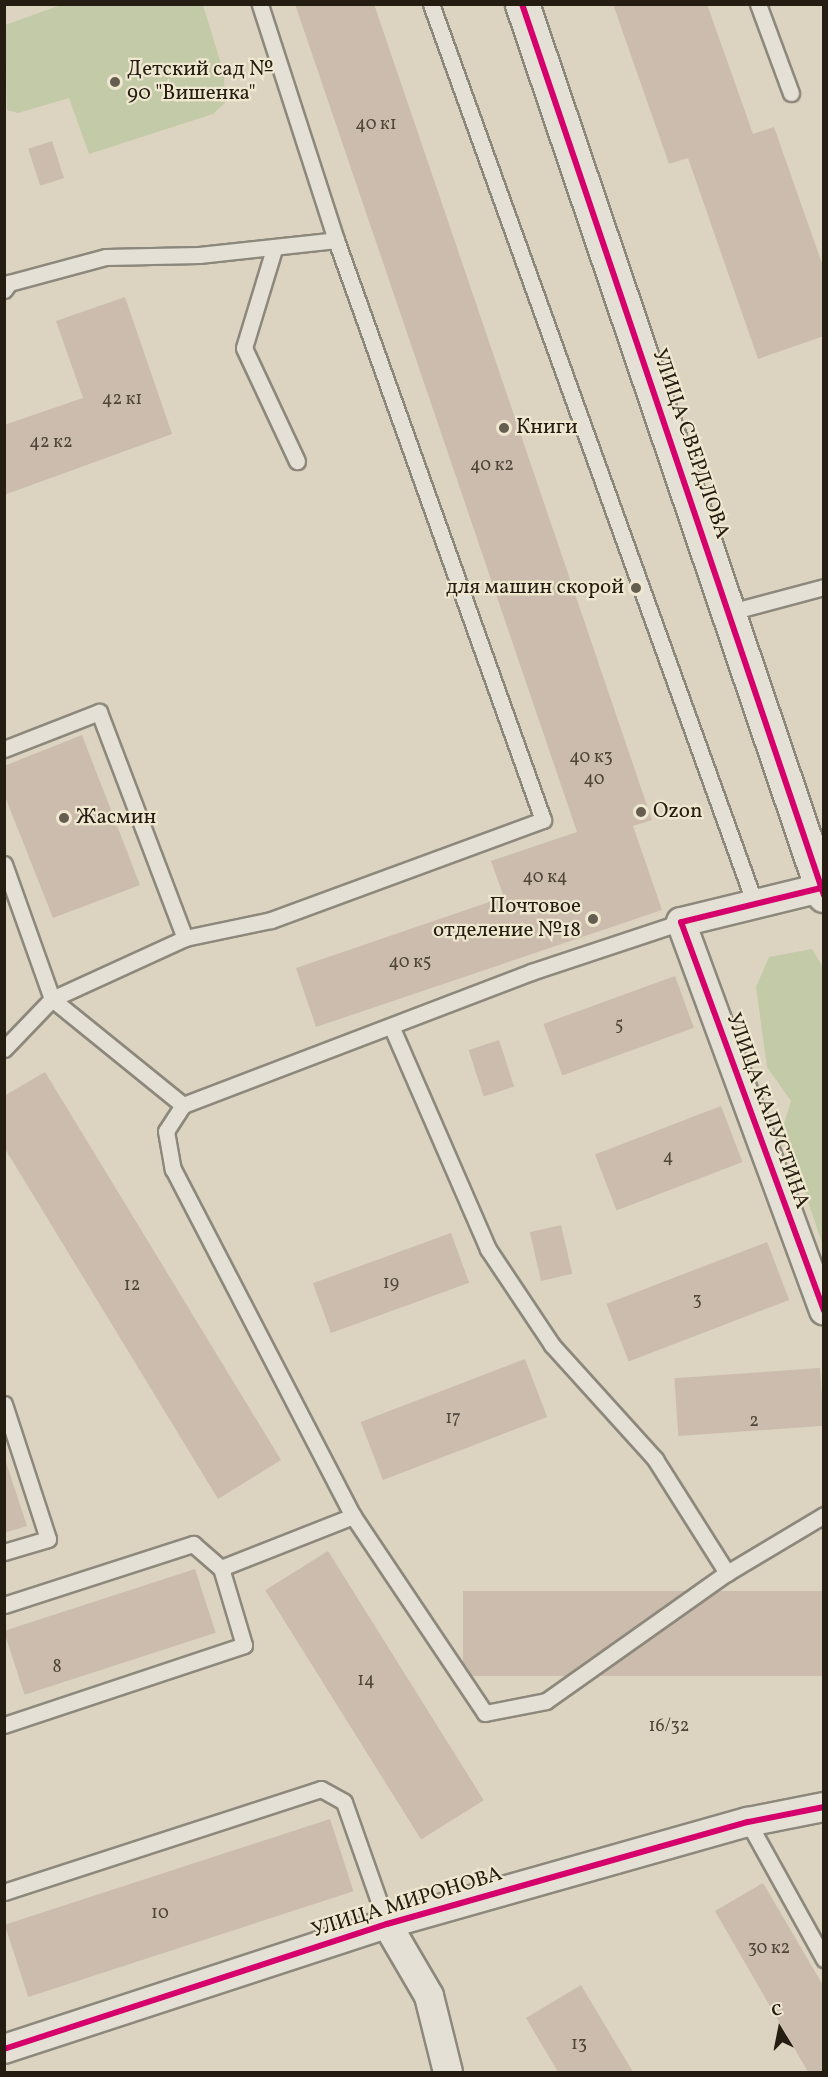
<!DOCTYPE html>
<meta charset="utf-8">
<style>
body{margin:0}
#map{position:relative;width:828px;height:2077px;overflow:hidden;background:#dcd4c0;font-family:Vollkorn,serif}
div>[style]{position:absolute}
.green>*{inset:0;background:#c3caa7}
.building>*{inset:0;background:#cbbcad;transform-origin:0 0}
.roads{filter:drop-shadow(2px 0 #8d887c) drop-shadow(-2px 0 #8d887c) drop-shadow(0 2px #8d887c) drop-shadow(0 -2px #8d887c)}
.lane>*{height:15px;margin:-7.5px;padding:0 7.5px;transform-origin:7.5px;border-radius:7.5px;background:#e4e0d5}
.street>*{height:28px;margin:-14px;padding:0 14px;transform-origin:14px;border-radius:14px;background:#e4e0d5}
.secondary>*{height:33px;margin:-16.5px;padding:0 16.5px;transform-origin:16.5px;border-radius:16.5px;background:#e4e0d5}
.cycleway>*{height:6px;margin:-3px;padding:0 3px;transform-origin:3px;border-radius:3px;background:#d6006c}
.dots>*{width:16px;height:16px;translate:-50% -50%;box-sizing:border-box;border:3px solid #efe7cf;border-radius:50%}
span{translate:-50% -50%;white-space:nowrap;text-align:center;line-height:1.15;-webkit-text-stroke:4.5px #efe7cf;paint-order:stroke}
.number-label{font-size:18px;color:#4f463a}
.number-label span{-webkit-text-stroke-width:0}
.poi-label{font-size:21px;color:#251d12}
.left{translate:0 -50%;text-align:left}
.right{translate:-100% -50%;text-align:right}
.street-label{font-size:21px;color:#251d12}
.frame{position:absolute;inset:0;border:6px solid #251d12;pointer-events:none}
.north{position:absolute;left:750px;top:1999px;width:60px;height:60px;-webkit-text-stroke:4px #efe7cf;paint-order:stroke;rotate:350deg;font-size:16px;font-weight:700;line-height:24px;text-align:center;color:#251d12}
.north::after{content:'';display:block;margin:auto;width:21px;height:27px;background:#251d12;clip-path:polygon(50% 0,100% 100%,50% 72%,0 100%)}
</style>
<div id="map">
<div class="green">
<div style="clip-path:polygon(64px 4px,203px 5px,224px 74px,225px 103px,213px 114px,89px 154px,69px 98px,18px 113px,7px 110px,5px 25px)"></div>
<div style="clip-path:polygon(812px 949px,824px 969px,823px 1246px,783px 1127px,791px 1101px,767px 1067px,756px 987px,769px 957px)"></div>
</div>
<div class="building">
<div style="clip-path:polygon(295px 4px,374px 4px,652px 820px,633px 826px,662px 910px,316px 1027px,296px 968px,504px 897px,491px 861px,577px 832px)"></div>
<div style="clip-path:polygon(613px 4px,707px 4px,753px 134px,774px 127px,824px 269px,824px 336px,758px 359px,688px 158px,669px 164px)"></div>
<div style="left:52px;top:141px;width:39px;height:25px;rotate:72deg"></div>
<div style="clip-path:polygon(125px 297px,172px 434px,4px 495px,4px 425px,83px 398px,56px 321px)"></div>
<div style="clip-path:polygon(82px 735px,140px 885px,53px 918px,4px 794px,4px 766px)"></div>
<div style="left:675px;top:976px;width:55px;height:140px;rotate:70deg"></div>
<div style="left:499px;top:1040px;width:49px;height:32px;rotate:72deg"></div>
<div style="clip-path:polygon(45px 1072px,281px 1460px,218px 1499px,4px 1147px,4px 1096px)"></div>
<div style="left:721px;top:1106px;width:60px;height:135px;rotate:69deg"></div>
<div style="left:561px;top:1225px;width:50px;height:32px;rotate:77deg"></div>
<div style="left:451px;top:1233px;width:53px;height:147px;rotate:70deg"></div>
<div style="left:767px;top:1242px;width:62px;height:172px;rotate:69deg"></div>
<div style="left:525px;top:1359px;width:62px;height:176px;rotate:69deg"></div>
<div style="left:820px;top:1368px;width:58px;height:146px;rotate:86deg"></div>
<div style="clip-path:polygon(4px 1456px,27px 1526px,4px 1533px)"></div>
<div style="left:328px;top:1551px;width:294px;height:74px;rotate:58deg"></div>
<div style="left:195px;top:1569px;width:67px;height:201px;rotate:72deg"></div>
<div style="left:824px;top:1591px;width:85px;height:361px;rotate:90deg"></div>
<div style="left:330px;top:1819px;width:76px;height:342px;rotate:72deg"></div>
<div style="clip-path:polygon(763px 1883px,824px 1987px,824px 2072px,808px 2072px,715px 1911px)"></div>
<div style="clip-path:polygon(581px 1985px,633px 2072px,558px 2072px,526px 2018px)"></div>
</div>
<div class="roads">
<div class="lane">
<div style="left:431px;top:4px;width:957px;rotate:70.2deg"></div>
<div style="left:758px;top:4px;width:95px;rotate:69.7deg"></div>
<div style="left:274px;top:249px;width:103px;rotate:106.9deg"></div>
<div style="left:244px;top:348px;width:125px;rotate:64.9deg"></div>
<div style="left:4px;top:290px;width:9px;rotate:-54deg"></div>
<div style="left:9px;top:283px;width:100px;rotate:-15deg"></div>
<div style="left:106px;top:257px;width:93px;rotate:-1.2deg"></div>
<div style="left:199px;top:255px;width:138px;rotate:-6.2deg"></div>
<div style="left:730px;top:612px;width:97px;rotate:-14.9deg"></div>
<div style="left:4px;top:749px;width:102px;rotate:-21.3deg"></div>
<div style="left:99px;top:712px;width:242px;rotate:69.2deg"></div>
<div style="left:4px;top:864px;width:143px;rotate:70.4deg"></div>
<div style="left:52px;top:999px;width:146px;rotate:-24.6deg"></div>
<div style="left:185px;top:938px;width:88px;rotate:-11.8deg"></div>
<div style="left:271px;top:920px;width:290px;rotate:-20.2deg"></div>
<div style="left:543px;top:820px;width:616px;rotate:-109.64deg"></div>
<div style="left:336px;top:240px;width:248px;rotate:-107.9deg"></div>
<div style="left:392px;top:1028px;width:241px;rotate:66.5deg"></div>
<div style="left:488px;top:1249px;width:115px;rotate:56.3deg"></div>
<div style="left:552px;top:1345px;width:154px;rotate:47.9deg"></div>
<div style="left:655px;top:1459px;width:135px;rotate:57.7deg"></div>
<div style="left:4px;top:1049px;width:69px;rotate:-46.2deg"></div>
<div style="left:52px;top:999px;width:169px;rotate:39deg"></div>
<div style="left:183px;top:1105px;width:373px;rotate:-20.9deg"></div>
<div style="left:531px;top:972px;width:158px;rotate:-18.4deg"></div>
<div style="left:183px;top:1105px;width:31px;rotate:123deg"></div>
<div style="left:166px;top:1131px;width:39px;rotate:80deg"></div>
<div style="left:173px;top:1169px;width:391px;rotate:62.6deg"></div>
<div style="left:353px;top:1516px;width:237px;rotate:56.2deg"></div>
<div style="left:485px;top:1713px;width:62px;rotate:-11.1deg"></div>
<div style="left:546px;top:1701px;width:222px;rotate:-35.3deg"></div>
<div style="left:727px;top:1573px;width:113px;rotate:-30.9deg"></div>
<div style="left:4px;top:1404px;width:142px;rotate:71.9deg"></div>
<div style="left:48px;top:1539px;width:46px;rotate:163.5deg"></div>
<div style="left:4px;top:1605px;width:199px;rotate:-17.9deg"></div>
<div style="left:193px;top:1544px;width:37px;rotate:41deg"></div>
<div style="left:4px;top:1725px;width:253px;rotate:-18.4deg"></div>
<div style="left:244px;top:1645px;width:80px;rotate:-106.6deg"></div>
<div style="left:221px;top:1568px;width:142px;rotate:-21.5deg"></div>
<div style="left:748px;top:1822px;width:157px;rotate:61deg"></div>
<div style="left:4px;top:1892px;width:333px;rotate:-18deg"></div>
<div style="left:321px;top:1789px;width:26px;rotate:29deg"></div>
<div style="left:344px;top:1802px;width:129px;rotate:70.6deg"></div>
</div>
<div class="street">
<div style="left:821px;top:888px;width:144px;rotate:166.3deg"></div>
<div style="left:681px;top:922px;width:414px;rotate:69.8deg"></div>
<div style="left:387px;top:1924px;width:83px;rotate:59.7deg"></div>
<div style="left:429px;top:1996px;width:78px;rotate:76deg"></div>
<div style="left:4px;top:2049px;width:403px;rotate:-18.1deg"></div>
<div style="left:387px;top:1924px;width:375px;rotate:-15.8deg"></div>
<div style="left:748px;top:1822px;width:77px;rotate:-11.2deg"></div>
</div>
<div class="secondary">
<div style="left:522px;top:4px;width:941px;rotate:71.28deg"></div>
</div>
</div>
<div class="cycleway">
<div style="left:522px;top:4px;width:941px;rotate:71.28deg"></div>
<div style="left:821px;top:888px;width:144px;rotate:166.3deg"></div>
<div style="left:681px;top:922px;width:414px;rotate:69.8deg"></div>
<div style="left:4px;top:2049px;width:403px;rotate:-18.1deg"></div>
<div style="left:387px;top:1924px;width:375px;rotate:-15.8deg"></div>
<div style="left:748px;top:1822px;width:77px;rotate:-11.2deg"></div>
</div>
<div class="dots">
<div style="left:115px;top:82px;background:#655d4f"></div>
<div style="left:504px;top:428px;background:#655d4f"></div>
<div style="left:636px;top:588px;background:#655d4f"></div>
<div style="left:641px;top:812px;background:#655d4f"></div>
<div style="left:64px;top:818px;background:#655d4f"></div>
<div style="left:593px;top:919px;background:#655d4f"></div>
</div>
<div class="number-label">
<span style="left:376px;top:125px">40 к1</span>
<span style="left:122px;top:400px">42 к1</span>
<span style="left:51px;top:443px">42 к2</span>
<span style="left:492px;top:466px">40 к2</span>
<span style="left:591px;top:758px">40 к3</span>
<span style="left:594px;top:780px">40</span>
<span style="left:545px;top:878px">40 к4</span>
<span style="left:410px;top:963px">40 к5</span>
<span style="left:619px;top:1026px">5</span>
<span style="left:668px;top:1158px">4</span>
<span style="left:391px;top:1284px">19</span>
<span style="left:132px;top:1286px">12</span>
<span style="left:697px;top:1301px">3</span>
<span style="left:453px;top:1419px">17</span>
<span style="left:754px;top:1422px">2</span>
<span style="left:57px;top:1668px">8</span>
<span style="left:366px;top:1681px">14</span>
<span style="left:669px;top:1727px">16/32</span>
<span style="left:160px;top:1914px">10</span>
<span style="left:769px;top:1949px">30 к2</span>
<span style="left:579px;top:2045px">13</span>
</div>
<div class="poi-label">
<span class="left" style="left:127px;top:82px">Детский сад №<br>90 "Вишенка"</span>
<span class="left" style="left:516px;top:428px">Книги</span>
<span class="right" style="left:624px;top:588px">для машин скорой</span>
<span class="left" style="left:653px;top:812px">Ozon</span>
<span class="left" style="left:76px;top:818px">Жасмин</span>
<span class="right" style="left:581px;top:919px">Почтовое<br>отделение №18</span>
</div>
<div class="street-label">
<span style="left:690px;top:444px;rotate:71deg">УЛИЦА СВЕРДЛОВА</span>
<span style="left:767px;top:1111px;rotate:70deg">УЛИЦА КАПУСТИНА</span>
<span style="left:407px;top:1903px;rotate:-17deg">УЛИЦА МИРОНОВА</span>
</div>
<div class="frame"></div>
<div class="north">С</div>
</div>
